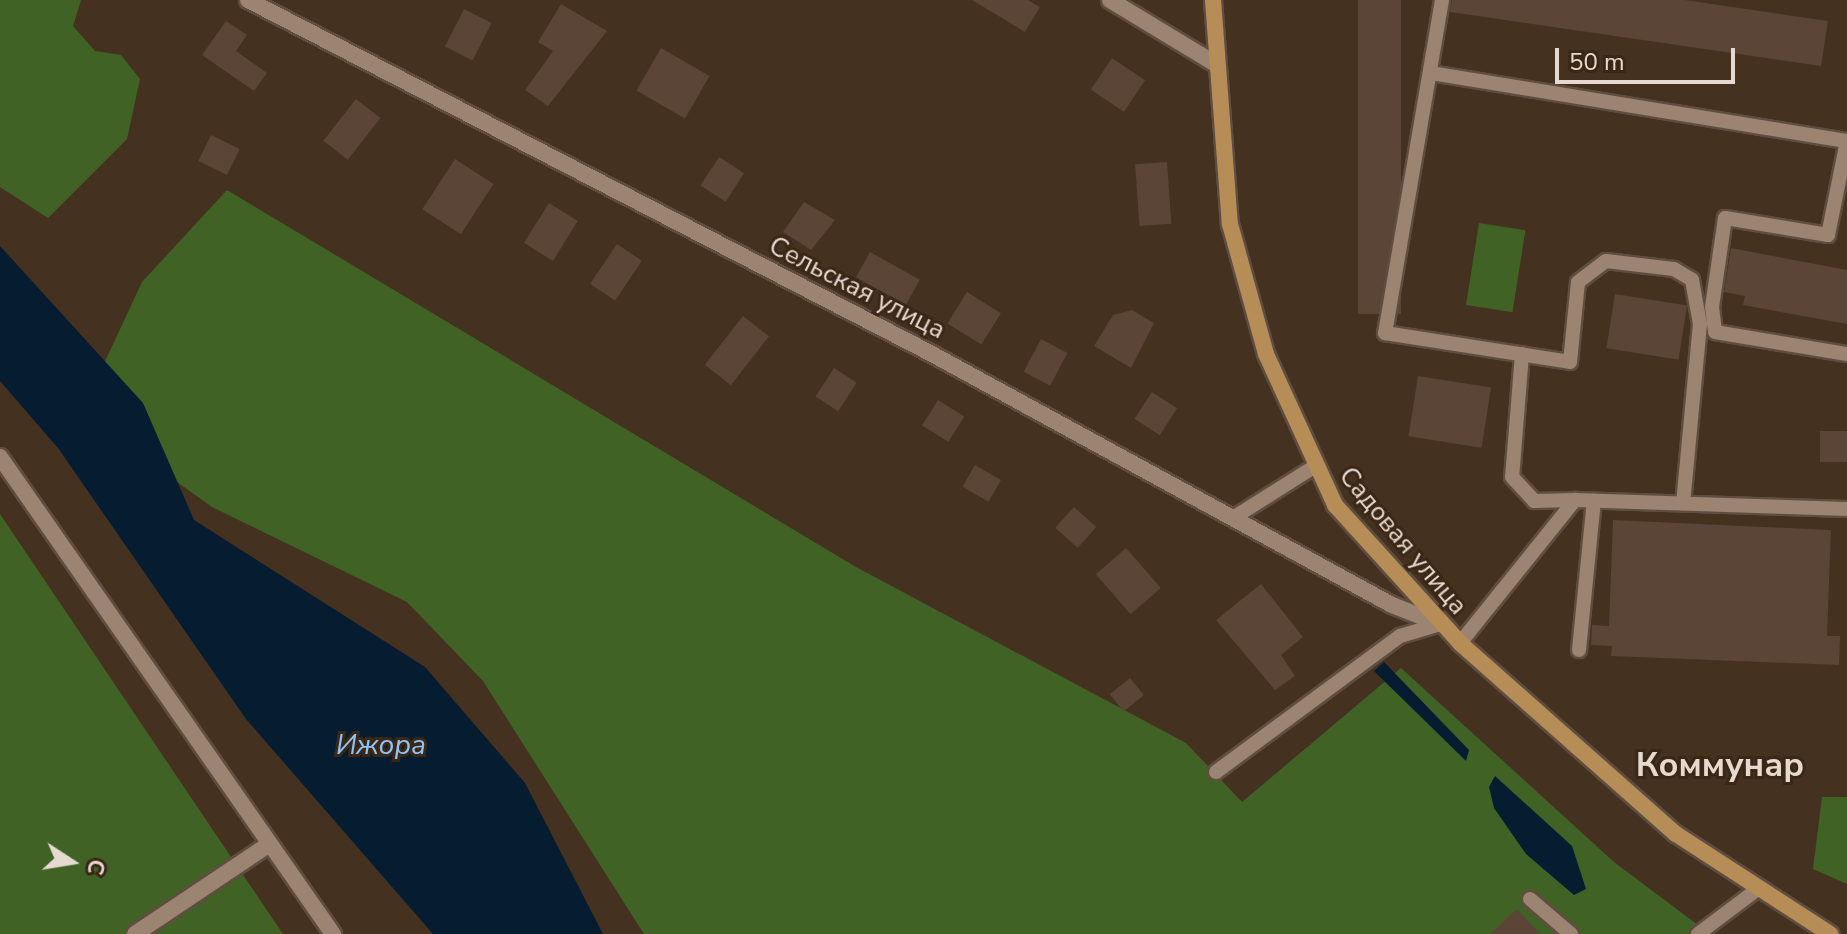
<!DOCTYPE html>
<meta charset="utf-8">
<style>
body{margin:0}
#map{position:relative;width:1847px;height:934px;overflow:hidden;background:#443120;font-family:"Nunito Sans",sans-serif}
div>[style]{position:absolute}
.green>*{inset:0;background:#416225;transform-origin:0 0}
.water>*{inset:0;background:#051c31}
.building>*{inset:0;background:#5b4536;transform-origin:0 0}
.roads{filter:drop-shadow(2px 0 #5f4e40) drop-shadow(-2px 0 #5f4e40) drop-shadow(0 2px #5f4e40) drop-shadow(0 -2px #5f4e40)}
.service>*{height:14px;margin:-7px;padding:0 7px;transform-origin:7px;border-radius:7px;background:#9b8471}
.minor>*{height:16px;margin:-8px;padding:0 8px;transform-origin:8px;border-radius:8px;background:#9b8471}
.secondary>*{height:16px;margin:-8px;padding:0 8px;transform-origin:8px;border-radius:8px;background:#b68d56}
span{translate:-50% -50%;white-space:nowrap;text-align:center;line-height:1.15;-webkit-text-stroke:6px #3a2716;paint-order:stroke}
.street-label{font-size:26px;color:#e6d9cf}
.water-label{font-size:28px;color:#8ec3f7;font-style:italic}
.district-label{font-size:34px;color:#e6d9cf;font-weight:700}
.north{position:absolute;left:32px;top:822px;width:80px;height:80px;-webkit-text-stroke:6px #3a2716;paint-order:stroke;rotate:102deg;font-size:22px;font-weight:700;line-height:32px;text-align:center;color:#e6d9cf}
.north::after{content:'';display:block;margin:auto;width:28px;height:36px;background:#e6d9cf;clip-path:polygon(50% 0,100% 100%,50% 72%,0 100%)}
.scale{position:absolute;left:1555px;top:48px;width:180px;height:36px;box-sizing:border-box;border:4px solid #e6d9cf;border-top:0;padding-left:10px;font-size:24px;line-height:28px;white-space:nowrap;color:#e6d9cf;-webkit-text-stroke:6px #3a2716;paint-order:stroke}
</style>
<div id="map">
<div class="green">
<div style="clip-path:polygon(0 0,81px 0,73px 26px,95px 51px,121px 55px,140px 79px,127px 139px,48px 218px,0 187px)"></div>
<div style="clip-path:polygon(227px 190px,856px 567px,1186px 743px,1242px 802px,1401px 668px,1614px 862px,1710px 934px,644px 934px,483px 681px,407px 602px,212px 507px,81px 413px,142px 282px)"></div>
<div style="left:1479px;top:223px;width:47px;height:83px;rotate:9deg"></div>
<div style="clip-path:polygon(0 514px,283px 934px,0 934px)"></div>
<div style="clip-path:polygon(1822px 797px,1847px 797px,1847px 884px,1813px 869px)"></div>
</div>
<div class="water">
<div style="clip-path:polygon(0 246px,143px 403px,194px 520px,425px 667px,525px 783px,603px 934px,433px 934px,246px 719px,58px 448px,0 381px)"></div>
<div style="clip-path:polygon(1384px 662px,1469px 750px,1466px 761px,1374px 671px)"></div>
<div style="clip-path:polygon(1495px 776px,1572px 846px,1586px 889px,1574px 895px,1526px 854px,1494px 808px,1489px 787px)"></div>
</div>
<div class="building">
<div style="clip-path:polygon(972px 0,1028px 0,1040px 7px,1025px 32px)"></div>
<div style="left:1358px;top:0;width:43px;height:314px"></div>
<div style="clip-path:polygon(1452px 0,1685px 0,1828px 21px,1821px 66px,1450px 12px)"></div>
<div style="clip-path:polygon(561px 4px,607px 31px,548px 106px,525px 90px,553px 51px,538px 42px)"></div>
<div style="left:464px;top:9px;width:31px;height:42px;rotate:27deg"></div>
<div style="clip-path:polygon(226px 21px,247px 35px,236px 51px,267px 73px,254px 91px,202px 55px)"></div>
<div style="left:661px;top:48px;width:56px;height:49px;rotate:30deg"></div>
<div style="left:1112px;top:58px;width:40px;height:38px;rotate:34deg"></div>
<div style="left:356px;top:99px;width:31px;height:53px;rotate:38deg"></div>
<div style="left:211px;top:135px;width:32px;height:29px;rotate:26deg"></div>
<div style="left:719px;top:157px;width:30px;height:34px;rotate:33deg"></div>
<div style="left:455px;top:159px;width:46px;height:60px;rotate:33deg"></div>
<div style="left:1167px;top:162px;width:62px;height:32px;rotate:86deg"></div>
<div style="clip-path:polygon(804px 202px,835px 220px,811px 250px,783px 232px)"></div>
<div style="left:549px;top:203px;width:34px;height:47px;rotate:32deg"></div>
<div style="left:617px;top:244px;width:30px;height:48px;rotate:34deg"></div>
<div style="clip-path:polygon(1731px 248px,1847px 270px,1847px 324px,1743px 305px,1745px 296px,1724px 292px)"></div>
<div style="left:870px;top:252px;width:57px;height:29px;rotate:29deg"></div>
<div style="left:967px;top:292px;width:40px;height:37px;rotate:32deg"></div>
<div style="left:1615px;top:294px;width:73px;height:55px;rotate:9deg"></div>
<div style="clip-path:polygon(1132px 310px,1154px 323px,1131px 368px,1094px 346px,1113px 315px)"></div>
<div style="left:743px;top:316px;width:33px;height:62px;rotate:38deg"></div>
<div style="left:1041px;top:339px;width:30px;height:37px;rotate:28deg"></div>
<div style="left:834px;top:368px;width:27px;height:34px;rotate:33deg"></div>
<div style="left:1418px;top:376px;width:74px;height:61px;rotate:9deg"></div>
<div style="left:1152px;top:392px;width:30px;height:32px;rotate:33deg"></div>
<div style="left:938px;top:400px;width:31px;height:30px;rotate:32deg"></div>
<div style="left:1820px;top:431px;width:27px;height:31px"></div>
<div style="left:975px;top:465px;width:30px;height:25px;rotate:30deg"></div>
<div style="left:1074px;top:507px;width:30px;height:28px;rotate:42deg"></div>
<div style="clip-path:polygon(1613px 520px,1831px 530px,1827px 636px,1840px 636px,1839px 665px,1611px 656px,1612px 646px,1591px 645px,1592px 625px,1609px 626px)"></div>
<div style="left:1126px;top:548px;width:53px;height:40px;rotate:49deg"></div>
<div style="clip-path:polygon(1261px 584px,1303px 637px,1281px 655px,1295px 676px,1275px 690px,1216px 620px)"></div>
<div style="left:1130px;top:678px;width:22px;height:26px;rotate:51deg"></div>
<div style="clip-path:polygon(1517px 909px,1540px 934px,1490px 934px)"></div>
</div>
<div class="roads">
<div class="service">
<div style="left:1442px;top:0;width:338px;rotate:99.7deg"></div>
<div style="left:1385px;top:333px;width:187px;rotate:8.9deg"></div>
<div style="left:1570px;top:362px;width:80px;rotate:-84.3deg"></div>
<div style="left:1578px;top:282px;width:35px;rotate:-37deg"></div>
<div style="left:1606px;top:261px;width:68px;rotate:6.7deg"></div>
<div style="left:1674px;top:269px;width:21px;rotate:31deg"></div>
<div style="left:1692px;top:280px;width:45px;rotate:79.7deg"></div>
<div style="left:1700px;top:324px;width:180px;rotate:95.4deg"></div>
<div style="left:1431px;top:73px;width:420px;rotate:9.3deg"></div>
<div style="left:1847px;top:141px;width:96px;rotate:101.4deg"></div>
<div style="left:1828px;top:235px;width:104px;rotate:-170.6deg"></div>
<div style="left:1725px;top:218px;width:90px;rotate:98.3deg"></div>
<div style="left:1712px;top:307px;width:25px;rotate:83deg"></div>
<div style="left:1715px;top:332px;width:134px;rotate:9.5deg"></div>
<div style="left:1522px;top:354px;width:123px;rotate:94.6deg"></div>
<div style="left:1512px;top:477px;width:33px;rotate:47deg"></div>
<div style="left:1534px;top:501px;width:41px;rotate:-1.4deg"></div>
<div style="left:1233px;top:518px;width:93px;rotate:-32.3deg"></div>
<div style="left:1460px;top:643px;width:184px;rotate:-51.2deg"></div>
<div style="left:1575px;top:500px;width:272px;rotate:1.9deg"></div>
<div style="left:1579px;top:650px;width:150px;rotate:-84.3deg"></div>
<div style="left:1216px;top:772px;width:229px;rotate:-36.5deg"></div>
<div style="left:1400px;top:636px;width:42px;rotate:-16.7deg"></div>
<div style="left:1530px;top:899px;width:54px;rotate:40.5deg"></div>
<div style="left:1698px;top:934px;width:71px;rotate:-37deg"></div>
</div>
<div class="minor">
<div style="left:248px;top:0;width:770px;rotate:27.36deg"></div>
<div style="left:932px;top:354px;width:524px;rotate:28.62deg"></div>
<div style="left:1392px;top:605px;width:52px;rotate:21.6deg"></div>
<div style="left:1110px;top:0;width:122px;rotate:31.2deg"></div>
<div style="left:0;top:457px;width:582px;rotate:55.08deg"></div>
<div style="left:135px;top:934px;width:160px;rotate:-33.8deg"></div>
</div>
<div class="secondary">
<div style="left:1213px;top:0;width:225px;rotate:85.7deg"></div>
<div style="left:1230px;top:224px;width:135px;rotate:74.5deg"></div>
<div style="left:1266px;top:354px;width:166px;rotate:65.4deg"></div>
<div style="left:1335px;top:505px;width:186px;rotate:47.8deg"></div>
<div style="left:1460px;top:643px;width:288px;rotate:41.5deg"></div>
<div style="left:1676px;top:834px;width:184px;rotate:33deg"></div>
</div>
</div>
<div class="street-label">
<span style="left:857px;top:288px;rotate:27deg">Сельская улица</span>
<span style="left:1403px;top:541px;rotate:50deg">Садовая улица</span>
</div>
<div class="water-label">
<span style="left:381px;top:745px">Ижора</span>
</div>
<div class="district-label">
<span style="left:1720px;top:766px">Коммунар</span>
</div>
<div class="north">С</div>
<div class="scale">50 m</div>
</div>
